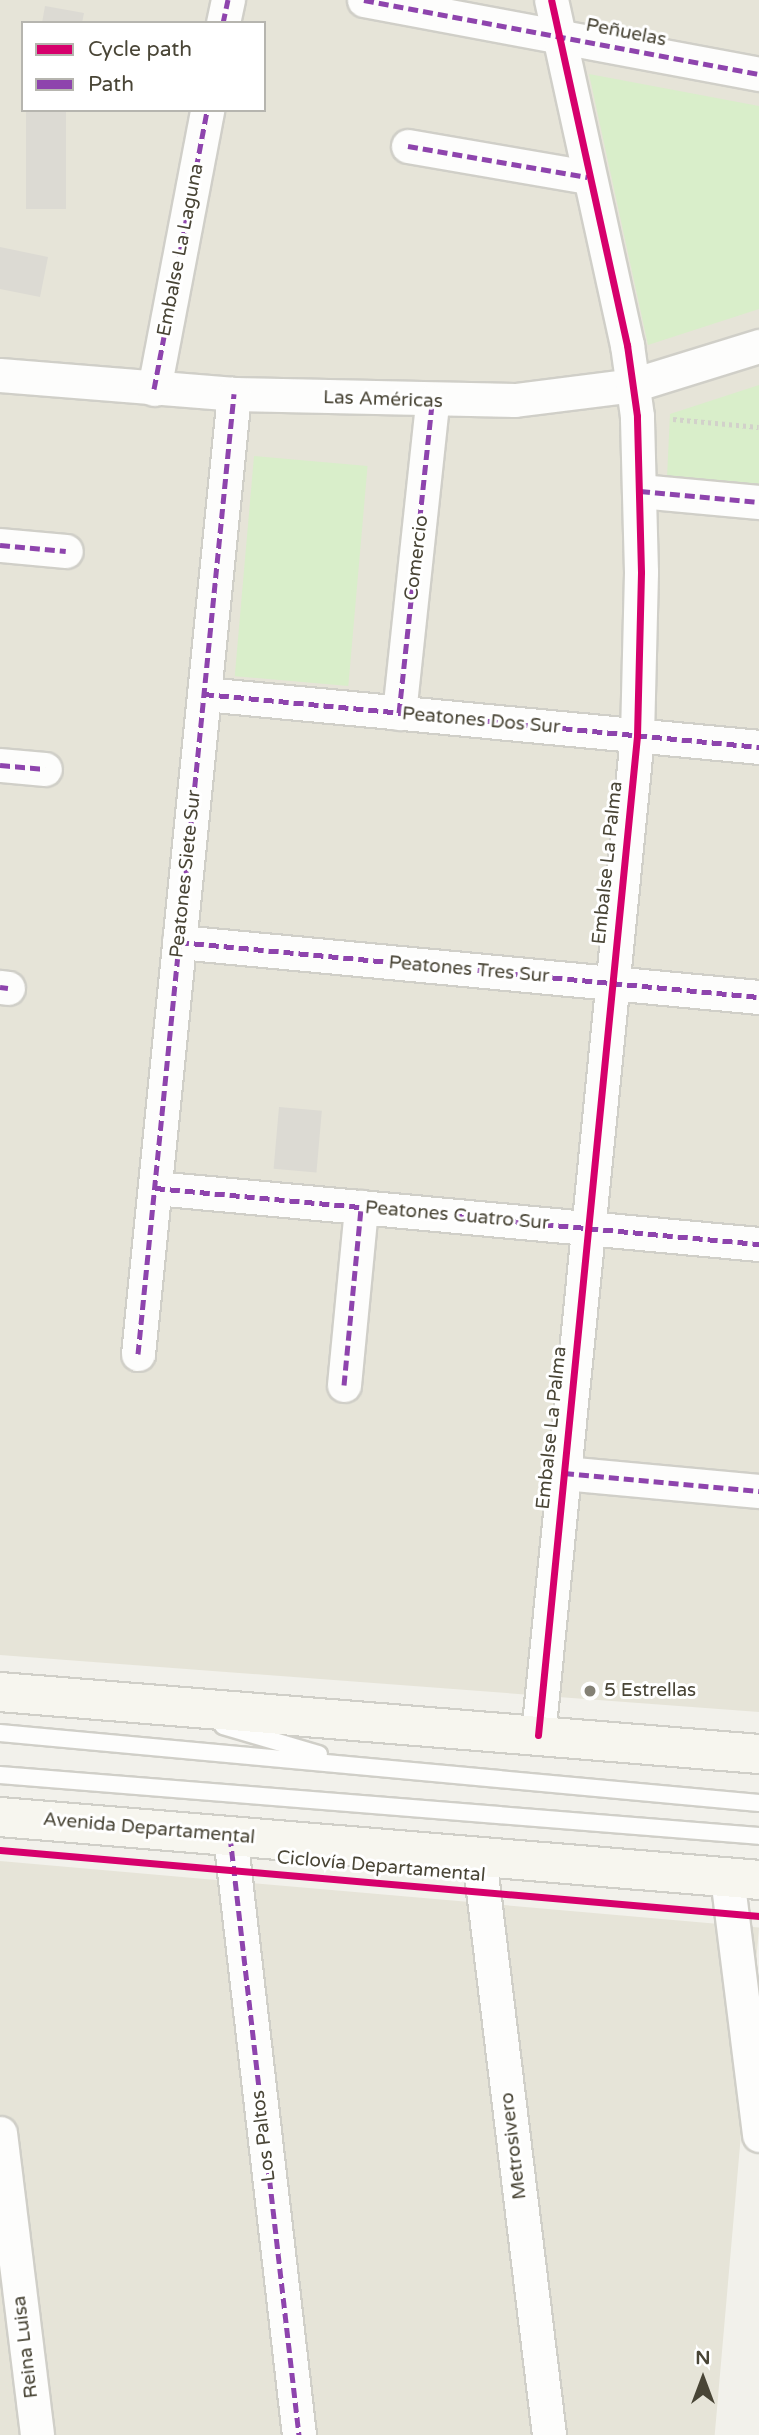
<!DOCTYPE html>
<meta charset="utf-8">
<style>
body{margin:0}
#map{position:relative;width:759px;height:2435px;overflow:hidden;background:#f2f1eb;font-family:"Varela Round",sans-serif}
div>[style]{position:absolute}
.residential>*{inset:0;background:#e6e4d8;transform-origin:0 0}
.green>*{inset:0;background:#d9eeca;transform-origin:0 0}
.building>*{inset:0;background:#dcdad3;transform-origin:0 0}
.path>*{height:4.5px;margin-top:-2.25px;transform-origin:0;background:repeating-linear-gradient(90deg,#d2d1ca 0 3.5px,transparent 0 7px)}
.roads{filter:drop-shadow(2px 0 #d0cfc8) drop-shadow(-2px 0 #d0cfc8) drop-shadow(0 2px #d0cfc8) drop-shadow(0 -2px #d0cfc8)}
.lane>*{height:16px;margin:-8px;padding:0 8px;transform-origin:8px;border-radius:8px;background:#fdfdfc}
.street>*{height:33px;margin:-16.5px;padding:0 16.5px;transform-origin:16.5px;border-radius:16.5px;background:#fdfdfc}
.secondary>*{height:38px;margin:-19px;padding:0 19px;transform-origin:19px;border-radius:19px;background:#f7f6ef}
.quiet>*{height:5px;margin-top:-2.5px;transform-origin:0;background:repeating-linear-gradient(90deg,#8e44ad 0 10px,transparent 0 15px)}
.cycleway>*{height:7px;margin:-3.5px;padding:0 3.5px;transform-origin:3.5px;border-radius:3.5px;background:#d6006c}
.dots>*{width:19px;height:19px;translate:-50% -50%;box-sizing:border-box;border:4px solid #fff;border-radius:50%}
span{translate:-50% -50%;white-space:nowrap;text-align:center;line-height:1.15;-webkit-text-stroke:6px #fff;paint-order:stroke}
.street-label{font-size:19px;color:#494536}
.poi-label{font-size:19px;color:#494536}
.left{translate:0 -50%;text-align:left}
.legend{position:absolute;left:21px;top:21px;width:245px;height:91px;box-sizing:border-box;background:#fff;border:2px solid #b6b5af;margin:0;padding:9px 12px;list-style:none;font-size:21px;color:#494536}
.legend li{display:flex;align-items:center;gap:14px;height:35px}
.legend b{width:35px;border:2px solid #b6b5af}
.north{position:absolute;left:668px;top:2344px;width:70px;height:70px;-webkit-text-stroke:5px #fff;paint-order:stroke;rotate:0deg;font-size:19px;font-weight:700;line-height:28px;text-align:center;color:#494536}
.north::after{content:'';display:block;margin:auto;width:24px;height:32px;background:#494536;clip-path:polygon(50% 0,100% 100%,50% 72%,0 100%)}
</style>
<div id="map">
<div class="residential">
<div style="clip-path:polygon(evenodd,0 0,759px 0,759px 1712px,0 1655px,0 0,23px 23px,264px 23px,264px 110px,23px 110px,23px 23px)"></div>
<div style="left:0;top:1861px;width:762px;height:574px;rotate:5deg"></div>
</div>
<div class="green">
<div style="clip-path:polygon(589px 74px,759px 106px,759px 309px,648px 345px)"></div>
<div style="clip-path:polygon(759px 385px,759px 485px,667px 477px,670px 414px)"></div>
<div style="left:254px;top:456px;width:114px;height:221px;rotate:5deg"></div>
</div>
<div class="building">
<div style="clip-path:polygon(45px 6px,84px 13px,82px 23px,42px 23px)"></div>
<div style="left:26px;top:110px;width:40px;height:99px"></div>
<div style="clip-path:polygon(0 247px,48px 257px,40px 297px,0 289px)"></div>
<div style="left:279px;top:1107px;width:43px;height:62px;rotate:5deg"></div>
</div>
<div class="path">
<div style="left:673px;top:419px;width:86px;rotate:5.3deg"></div>
</div>
<div class="roads">
<div class="lane">
<div style="left:223px;top:1726px;width:100px;rotate:16.3deg"></div>
<div style="left:0;top:1733px;width:762px;rotate:5.27deg"></div>
<div style="left:0;top:1775px;width:761px;rotate:4.59deg"></div>
</div>
<div class="street">
<div style="left:364px;top:0;width:402px;rotate:10.6deg"></div>
<div style="left:223px;top:23px;width:24px;rotate:-78deg"></div>
<div style="left:408px;top:146px;width:182px;rotate:9.8deg"></div>
<div style="left:0;top:375px;width:235px;rotate:4.6deg"></div>
<div style="left:234px;top:394px;width:281px;rotate:1.2deg"></div>
<div style="left:515px;top:400px;width:119px;rotate:-7.2deg"></div>
<div style="left:633px;top:385px;width:132px;rotate:-17.2deg"></div>
<div style="left:154px;top:389px;width:284px;rotate:-79.2deg"></div>
<div style="left:640px;top:491px;width:120px;rotate:5.3deg"></div>
<div style="left:0;top:545px;width:66px;rotate:5.2deg"></div>
<div style="left:204px;top:694px;width:558px;rotate:5.45deg"></div>
<div style="left:399px;top:713px;width:313px;rotate:-83.9deg"></div>
<div style="left:0;top:765px;width:45px;rotate:5.1deg"></div>
<div style="left:179px;top:942px;width:583px;rotate:5.42deg"></div>
<div style="left:0;top:987px;width:8px;rotate:7deg"></div>
<div style="left:155px;top:1188px;width:607px;rotate:5.3deg"></div>
<div style="left:138px;top:1354px;width:965px;rotate:-84.29deg"></div>
<div style="left:344px;top:1385px;width:179px;rotate:-84.5deg"></div>
<div style="left:564px;top:1473px;width:196px;rotate:5.3deg"></div>
<div style="left:538px;top:1735px;width:1004px;rotate:-84.34deg"></div>
<div style="left:637px;top:736px;width:164px;rotate:-88.6deg"></div>
<div style="left:641px;top:572px;width:156px;rotate:-91.5deg"></div>
<div style="left:637px;top:416px;width:72px;rotate:-98deg"></div>
<div style="left:627px;top:345px;width:353px;rotate:-102.4deg"></div>
<div style="left:230px;top:1836px;width:603px;rotate:83.43deg"></div>
<div style="left:479px;top:1857px;width:582px;rotate:83.09deg"></div>
<div style="left:727px;top:1877px;width:260px;rotate:82.9deg"></div>
<div style="left:0;top:2133px;width:304px;rotate:83deg"></div>
</div>
<div class="secondary">
<div style="left:0;top:1692px;width:762px;rotate:4.67deg"></div>
<div style="left:0;top:1817px;width:762px;rotate:4.74deg"></div>
</div>
</div>
<div class="quiet">
<div style="left:364px;top:0;width:402px;rotate:10.6deg"></div>
<div style="left:223px;top:23px;width:24px;rotate:-78deg"></div>
<div style="left:408px;top:146px;width:182px;rotate:9.8deg"></div>
<div style="left:154px;top:389px;width:284px;rotate:-79.2deg"></div>
<div style="left:640px;top:491px;width:120px;rotate:5.3deg"></div>
<div style="left:0;top:545px;width:66px;rotate:5.2deg"></div>
<div style="left:204px;top:694px;width:558px;rotate:5.45deg"></div>
<div style="left:399px;top:713px;width:313px;rotate:-83.9deg"></div>
<div style="left:0;top:765px;width:45px;rotate:5.1deg"></div>
<div style="left:179px;top:942px;width:583px;rotate:5.42deg"></div>
<div style="left:0;top:987px;width:8px;rotate:7deg"></div>
<div style="left:155px;top:1188px;width:607px;rotate:5.3deg"></div>
<div style="left:138px;top:1354px;width:965px;rotate:-84.29deg"></div>
<div style="left:344px;top:1385px;width:179px;rotate:-84.5deg"></div>
<div style="left:564px;top:1473px;width:196px;rotate:5.3deg"></div>
<div style="left:230px;top:1836px;width:603px;rotate:83.43deg"></div>
</div>
<div class="cycleway">
<div style="left:538px;top:1735px;width:1004px;rotate:-84.34deg"></div>
<div style="left:637px;top:736px;width:164px;rotate:-88.6deg"></div>
<div style="left:641px;top:572px;width:156px;rotate:-91.5deg"></div>
<div style="left:637px;top:416px;width:72px;rotate:-98deg"></div>
<div style="left:627px;top:345px;width:353px;rotate:-102.4deg"></div>
<div style="left:0;top:1850px;width:762px;rotate:4.97deg"></div>
</div>
<div class="dots">
<div style="left:590px;top:1691px;background:#848175"></div>
</div>
<div class="street-label">
<span style="left:626px;top:33px;rotate:11deg">Peñuelas</span>
<span style="left:181px;top:250px;rotate:-79deg">Embalse La Laguna</span>
<span style="left:383px;top:400px;rotate:2deg">Las Américas</span>
<span style="left:417px;top:558px;rotate:-83deg">Comercio</span>
<span style="left:481px;top:721px;rotate:5deg">Peatones Dos Sur</span>
<span style="left:608px;top:863px;rotate:-84deg">Embalse La Palma</span>
<span style="left:186px;top:874px;rotate:-84deg">Peatones Siete Sur</span>
<span style="left:469px;top:970px;rotate:5deg">Peatones Tres Sur</span>
<span style="left:457px;top:1216px;rotate:5deg">Peatones Cuatro Sur</span>
<span style="left:552px;top:1428px;rotate:-84deg">Embalse La Palma</span>
<span style="left:149px;top:1829px;rotate:5deg">Avenida Departamental</span>
<span style="left:381px;top:1867px;rotate:5deg">Ciclovía Departamental</span>
<span style="left:264px;top:2136px;rotate:-97deg">Los Paltos</span>
<span style="left:514px;top:2146px;rotate:-97deg">Metrosivero</span>
<span style="left:26px;top:2347px;rotate:-97deg">Reina Luisa</span>
</div>
<div class="poi-label">
<span class="left" style="left:604px;top:1691px">5 Estrellas</span>
</div>
<ul class="legend">
<li><b style="height:9px;background:#d6006c"></b>Cycle path</li>
<li><b style="height:9px;background:#8e44ad"></b>Path</li>
</ul>
<div class="north">N</div>
</div>
